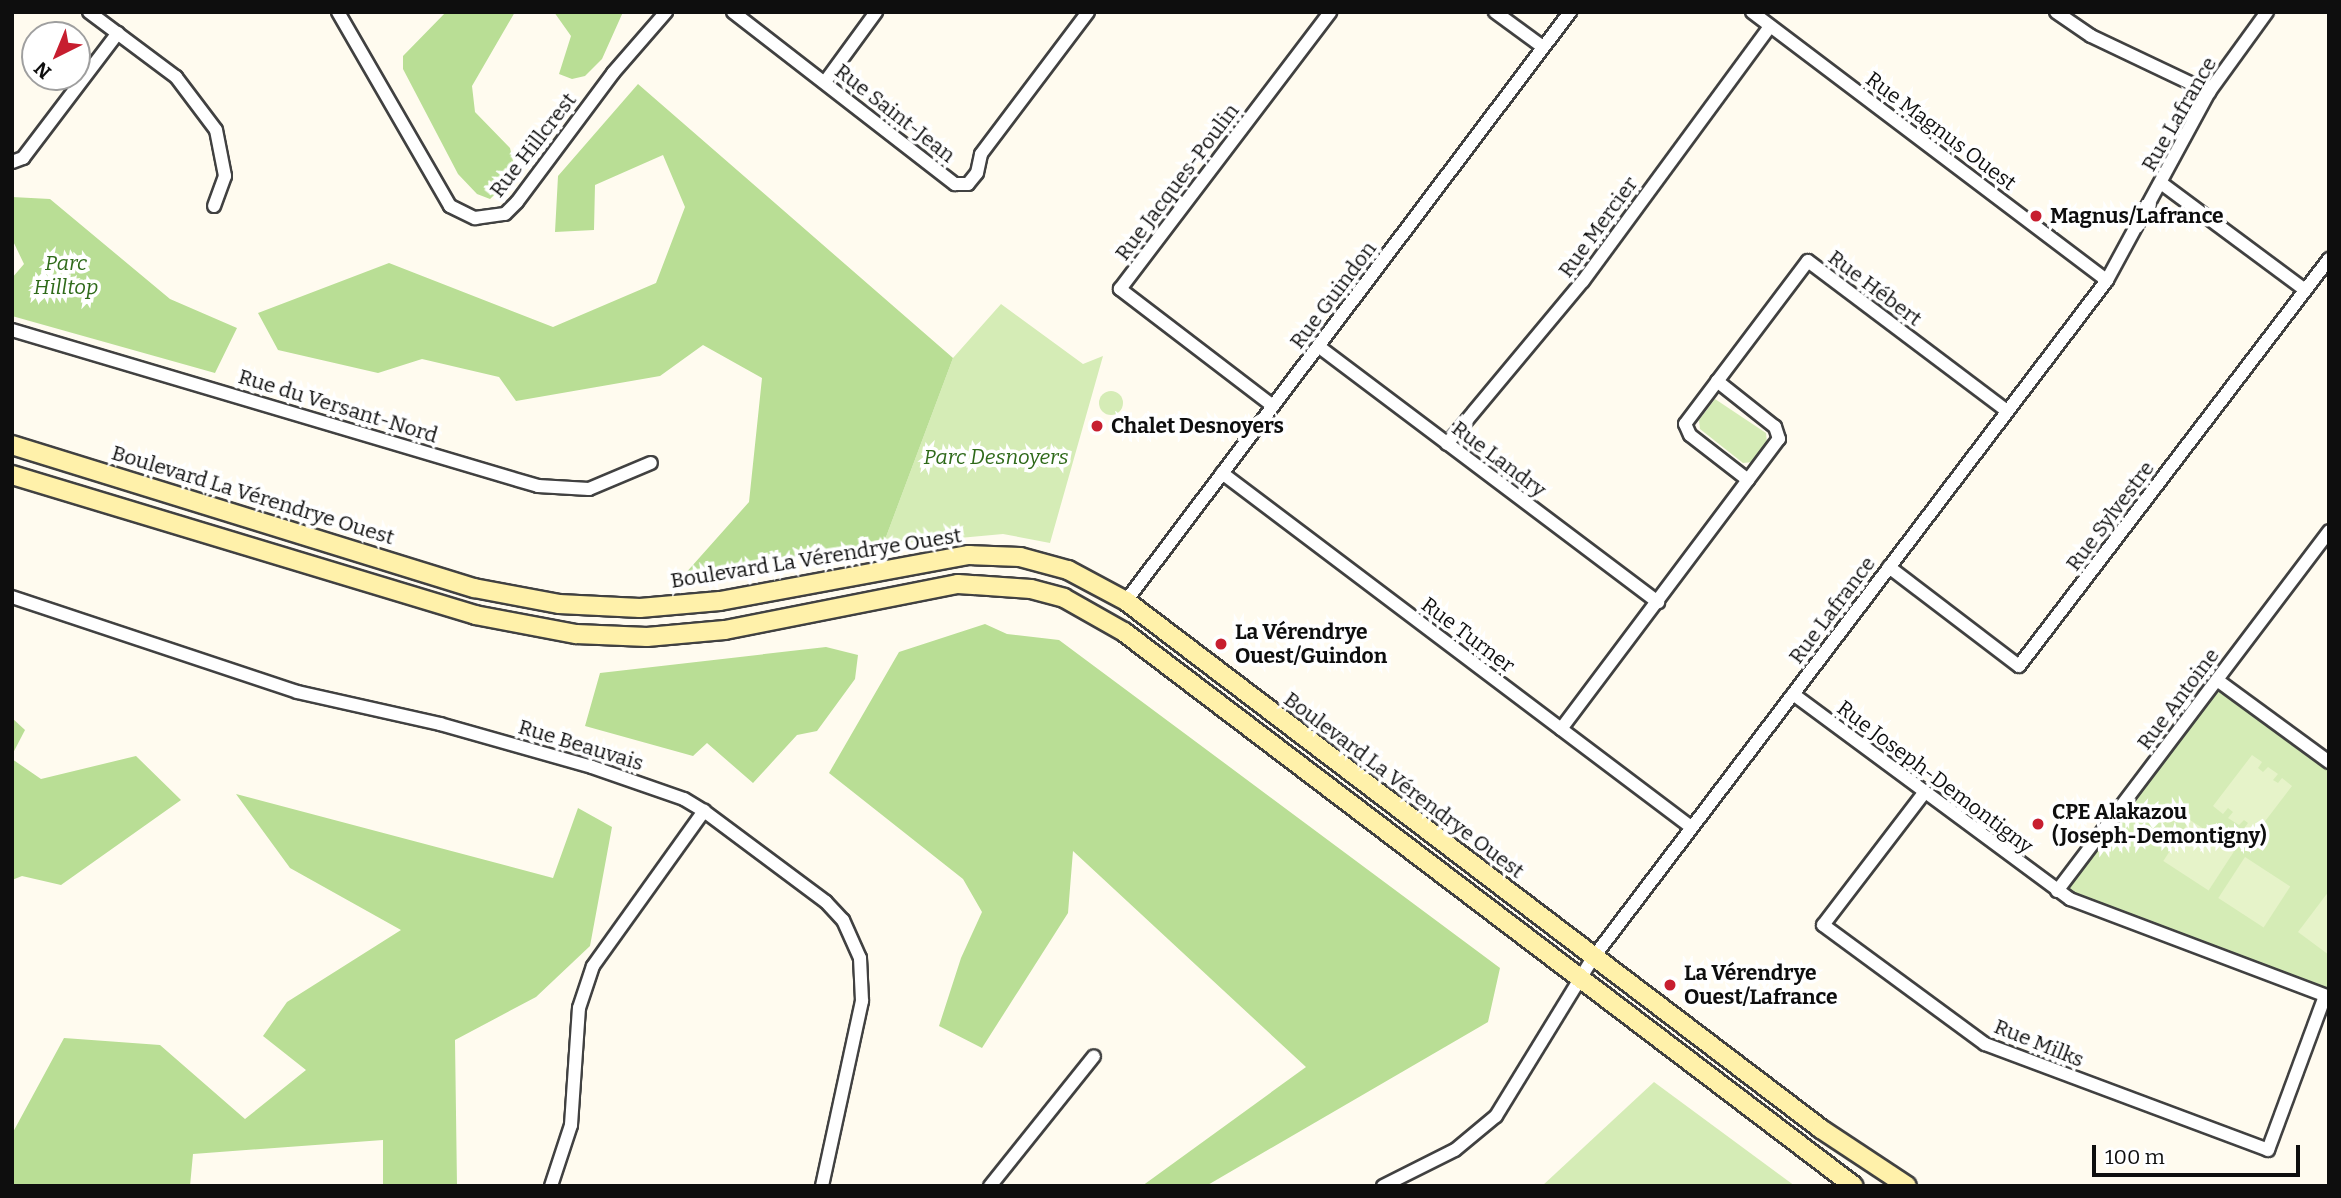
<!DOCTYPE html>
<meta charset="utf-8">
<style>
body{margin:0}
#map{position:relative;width:2341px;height:1198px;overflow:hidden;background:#fffbef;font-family:Bitter,serif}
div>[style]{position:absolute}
.green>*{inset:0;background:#d5ecb6}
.round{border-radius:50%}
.forest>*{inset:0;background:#b9de95}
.pitch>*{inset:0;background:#e6f3c9;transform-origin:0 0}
.roads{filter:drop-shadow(2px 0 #414141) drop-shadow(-2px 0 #414141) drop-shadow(0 2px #414141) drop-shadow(0 -2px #414141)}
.minor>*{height:12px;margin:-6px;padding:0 6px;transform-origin:6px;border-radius:6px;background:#fff}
.secondary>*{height:18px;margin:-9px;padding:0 9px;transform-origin:9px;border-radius:9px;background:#fff1aa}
.dots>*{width:19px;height:19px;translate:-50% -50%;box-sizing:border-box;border:4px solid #fff;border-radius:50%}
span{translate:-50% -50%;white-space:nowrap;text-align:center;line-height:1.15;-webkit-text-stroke:7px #fff;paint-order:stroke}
.street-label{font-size:21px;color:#0e0e0e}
.poi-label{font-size:21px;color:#0e0e0e;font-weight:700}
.left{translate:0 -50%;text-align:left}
.park-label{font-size:21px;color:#2f6a1a;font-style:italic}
.frame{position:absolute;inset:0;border:14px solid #0e0e0e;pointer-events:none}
.north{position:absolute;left:21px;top:21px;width:70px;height:70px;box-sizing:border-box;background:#fff;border:2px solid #9f9f9f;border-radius:50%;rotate:223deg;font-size:19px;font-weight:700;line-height:28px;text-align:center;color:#0e0e0e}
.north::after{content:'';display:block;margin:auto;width:24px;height:32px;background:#c71e2f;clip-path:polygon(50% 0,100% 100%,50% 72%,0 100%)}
.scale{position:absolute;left:2092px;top:1145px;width:208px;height:32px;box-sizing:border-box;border:4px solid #0e0e0e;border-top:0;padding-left:9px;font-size:21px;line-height:24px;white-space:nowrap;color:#0e0e0e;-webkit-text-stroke:5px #fff;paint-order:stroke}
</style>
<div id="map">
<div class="green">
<div style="clip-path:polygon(1001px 304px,1083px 364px,1103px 356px,1050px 543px,1003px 534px,883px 545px,953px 358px)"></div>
<div class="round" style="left:1099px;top:391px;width:24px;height:24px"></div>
<div style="clip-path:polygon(1715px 399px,1766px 433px,1767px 443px,1753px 462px,1743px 463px,1700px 429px,1699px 420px)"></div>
<div style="clip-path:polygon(2217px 680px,2329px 762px,2329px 997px,2057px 891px)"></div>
<div style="clip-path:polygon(1654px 1082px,1795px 1186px,1542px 1186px)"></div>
</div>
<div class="forest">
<div style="clip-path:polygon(446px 12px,515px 12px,472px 86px,475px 112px,510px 148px,516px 174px,490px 199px,477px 194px,458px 174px,403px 69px,403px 56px)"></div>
<div style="clip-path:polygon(554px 12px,623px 12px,602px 59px,585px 76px,572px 79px,559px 74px,571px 36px)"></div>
<div style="clip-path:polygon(638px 84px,953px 358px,883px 545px,684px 575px,749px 502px,762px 378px,703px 345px,660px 376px,516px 401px,499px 377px,422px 359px,378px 373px,278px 350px,258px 313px,389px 263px,553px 327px,656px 283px,685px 207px,663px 155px,595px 185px,594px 230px,555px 232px,558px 176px)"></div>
<div style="clip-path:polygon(12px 197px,50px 199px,170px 299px,237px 328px,215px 373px,12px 316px,12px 278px,24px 264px,12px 239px)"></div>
<div style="clip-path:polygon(985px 624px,1007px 634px,1059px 640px,1500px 968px,1488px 1022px,1206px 1186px,1142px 1186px,1306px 1067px,1073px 851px,1068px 913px,982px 1048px,939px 1026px,961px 958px,982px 912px,963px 879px,829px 773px,899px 652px)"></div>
<div style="clip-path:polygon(826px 647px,858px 655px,855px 679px,817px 731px,797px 735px,753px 783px,707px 743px,693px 756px,585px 726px,600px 673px)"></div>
<div style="clip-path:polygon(12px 718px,25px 730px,12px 755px)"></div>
<div style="clip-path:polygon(136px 756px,181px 800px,61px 885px,22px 876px,12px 880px,12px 759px,41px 779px)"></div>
<div style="clip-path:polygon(236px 794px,553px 878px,578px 808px,612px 827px,590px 946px,536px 997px,455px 1040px,457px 1186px,383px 1186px,383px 1140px,193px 1154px,190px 1186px,12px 1186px,12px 1134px,64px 1038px,160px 1045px,245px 1119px,306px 1070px,263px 1036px,287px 1002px,401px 930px,290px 868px)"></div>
</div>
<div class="pitch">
<div style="clip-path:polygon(2252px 755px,2262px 762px,2258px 768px,2263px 772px,2268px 767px,2278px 774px,2273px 780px,2278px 783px,2282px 778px,2292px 786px,2253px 837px,2243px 830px,2248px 823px,2244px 820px,2239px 825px,2228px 818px,2233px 812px,2228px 808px,2223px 814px,2213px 806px)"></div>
<div style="left:2190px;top:820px;width:54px;height:49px;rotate:33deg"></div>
<div style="left:2245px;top:857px;width:54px;height:49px;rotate:33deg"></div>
<div style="clip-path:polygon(2329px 891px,2329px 955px,2298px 932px)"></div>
</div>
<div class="roads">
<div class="minor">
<div style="left:89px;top:12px;width:109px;rotate:36.8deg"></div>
<div style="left:176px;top:77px;width:66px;rotate:53deg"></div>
<div style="left:216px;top:130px;width:47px;rotate:78.9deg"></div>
<div style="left:225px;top:176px;width:32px;rotate:110deg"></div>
<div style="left:338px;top:12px;width:224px;rotate:60deg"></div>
<div style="left:450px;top:206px;width:28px;rotate:26deg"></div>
<div style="left:475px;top:218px;width:30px;rotate:-8deg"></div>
<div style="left:505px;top:214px;width:17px;rotate:-45deg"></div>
<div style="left:517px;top:202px;width:161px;rotate:-53.3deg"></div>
<div style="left:613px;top:73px;width:81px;rotate:-49deg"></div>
<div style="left:733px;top:12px;width:281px;rotate:37.8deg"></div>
<div style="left:955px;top:184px;width:13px"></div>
<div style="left:968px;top:184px;width:14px;rotate:-51deg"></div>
<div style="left:977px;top:173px;width:19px;rotate:-78deg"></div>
<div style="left:981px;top:154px;width:178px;rotate:-53deg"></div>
<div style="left:1495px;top:12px;width:59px;rotate:36.1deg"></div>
<div style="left:1752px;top:12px;width:445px;rotate:37.1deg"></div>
<div style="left:2056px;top:12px;width:42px;rotate:34.4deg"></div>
<div style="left:2091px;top:36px;width:131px;rotate:25.4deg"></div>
<div style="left:825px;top:82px;width:87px;rotate:-53.9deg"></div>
<div style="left:12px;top:162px;width:12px;rotate:-20deg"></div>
<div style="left:23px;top:158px;width:157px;rotate:-52.8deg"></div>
<div style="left:2161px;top:183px;width:179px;rotate:36.6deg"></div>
<div style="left:12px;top:330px;width:549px;rotate:16.52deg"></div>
<div style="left:538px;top:486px;width:51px;rotate:3.4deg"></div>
<div style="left:589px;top:489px;width:67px;rotate:-22.8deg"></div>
<div style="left:1318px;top:346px;width:426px;rotate:37deg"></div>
<div style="left:1273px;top:406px;width:193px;rotate:-142.6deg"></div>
<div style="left:1120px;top:289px;width:348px;rotate:-52.8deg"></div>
<div style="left:1447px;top:444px;width:212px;rotate:-50.2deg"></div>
<div style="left:1583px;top:281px;width:316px;rotate:-53.7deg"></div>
<div style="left:1222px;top:473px;width:588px;rotate:37.05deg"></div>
<div style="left:1748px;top:480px;width:73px;rotate:-142.2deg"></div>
<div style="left:1690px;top:435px;width:12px;rotate:-114deg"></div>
<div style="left:1685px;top:424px;width:204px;rotate:-53deg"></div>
<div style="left:1808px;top:261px;width:249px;rotate:37deg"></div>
<div style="left:1889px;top:567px;width:163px;rotate:37.3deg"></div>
<div style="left:2019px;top:666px;width:512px;rotate:-52.7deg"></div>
<div style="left:12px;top:597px;width:300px;rotate:18.4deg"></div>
<div style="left:297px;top:692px;width:147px;rotate:12.6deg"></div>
<div style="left:440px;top:724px;width:158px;rotate:15.8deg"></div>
<div style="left:592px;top:767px;width:97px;rotate:19.2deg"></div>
<div style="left:684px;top:799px;width:23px;rotate:31deg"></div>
<div style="left:704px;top:811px;width:152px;rotate:36.7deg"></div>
<div style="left:826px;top:902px;width:25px;rotate:47deg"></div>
<div style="left:843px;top:920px;width:42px;rotate:65.9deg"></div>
<div style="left:860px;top:958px;width:43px;rotate:87.3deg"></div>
<div style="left:862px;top:1001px;width:189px;rotate:102.2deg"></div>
<div style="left:1126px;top:601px;width:738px;rotate:-52.99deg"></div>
<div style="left:2217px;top:680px;width:139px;rotate:36.2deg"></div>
<div style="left:1793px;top:694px;width:345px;rotate:36.5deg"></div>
<div style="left:2070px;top:899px;width:277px;rotate:20.7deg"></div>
<div style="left:1561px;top:729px;width:363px;rotate:-53.1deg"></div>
<div style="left:1779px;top:439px;width:13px;rotate:-108deg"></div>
<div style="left:1775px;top:427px;width:74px;rotate:-141.6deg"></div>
<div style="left:1924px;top:793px;width:166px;rotate:127.4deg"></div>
<div style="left:1823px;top:925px;width:201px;rotate:36.3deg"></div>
<div style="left:1985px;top:1044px;width:302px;rotate:20.5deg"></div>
<div style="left:2268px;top:1150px;width:164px;rotate:-69.7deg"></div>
<div style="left:2057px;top:891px;width:451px;rotate:-52.9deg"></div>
<div style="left:551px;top:1186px;width:64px;rotate:-71.8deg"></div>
<div style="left:571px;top:1125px;width:117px;rotate:-86.1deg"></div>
<div style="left:579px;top:1008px;width:44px;rotate:-71.6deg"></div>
<div style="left:593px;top:966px;width:191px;rotate:-54.4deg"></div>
<div style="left:990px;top:1186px;width:166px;rotate:-51.3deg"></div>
<div style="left:1383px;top:1186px;width:80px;rotate:-26.6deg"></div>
<div style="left:1455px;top:1150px;width:53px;rotate:-39.7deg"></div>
<div style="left:1496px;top:1116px;width:185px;rotate:-58.5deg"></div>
<div style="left:1593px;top:958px;width:851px;rotate:-52.83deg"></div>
<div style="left:2107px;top:280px;width:214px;rotate:-61.5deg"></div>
<div style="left:2209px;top:92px;width:99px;rotate:-54.1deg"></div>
</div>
<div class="secondary">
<div style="left:12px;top:445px;width:484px;rotate:17.2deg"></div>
<div style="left:474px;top:588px;width:86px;rotate:10.7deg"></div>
<div style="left:559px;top:604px;width:81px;rotate:2.8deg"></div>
<div style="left:640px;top:608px;width:80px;rotate:-5deg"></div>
<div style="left:720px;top:601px;width:253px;rotate:-10.5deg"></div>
<div style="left:969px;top:555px;width:51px;rotate:2.2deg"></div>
<div style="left:1020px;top:557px;width:50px;rotate:15.2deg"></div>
<div style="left:1068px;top:570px;width:66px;rotate:28.1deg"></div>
<div style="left:1126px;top:601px;width:873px;rotate:37.22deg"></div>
<div style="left:1821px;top:1129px;width:103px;rotate:33.5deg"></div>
<div style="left:12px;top:475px;width:484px;rotate:16.8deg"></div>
<div style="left:475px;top:615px;width:103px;rotate:10.7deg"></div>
<div style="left:576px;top:634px;width:71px;rotate:2.4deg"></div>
<div style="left:647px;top:637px;width:78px;rotate:-5.1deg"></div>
<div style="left:725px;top:630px;width:237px;rotate:-11.2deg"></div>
<div style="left:958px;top:584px;width:73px;rotate:3.9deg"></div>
<div style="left:1031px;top:589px;width:34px;rotate:15deg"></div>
<div style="left:1064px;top:598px;width:69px;rotate:29.5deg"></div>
<div style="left:1124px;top:632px;width:916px;rotate:37.2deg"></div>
</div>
</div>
<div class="dots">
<div style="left:2036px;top:216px;background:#c71e2f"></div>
<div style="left:1097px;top:426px;background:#c71e2f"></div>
<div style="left:1221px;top:644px;background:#c71e2f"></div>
<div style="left:2038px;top:824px;background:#c71e2f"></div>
<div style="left:1670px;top:985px;background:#c71e2f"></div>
</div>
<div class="street-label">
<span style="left:895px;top:113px;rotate:38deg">Rue Saint-Jean</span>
<span style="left:2179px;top:114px;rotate:-60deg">Rue Lafrance</span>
<span style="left:1941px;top:131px;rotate:37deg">Rue Magnus Ouest</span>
<span style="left:533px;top:145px;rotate:-52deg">Rue Hillcrest</span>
<span style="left:1177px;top:182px;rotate:-53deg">Rue Jacques-Poulin</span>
<span style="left:1598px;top:227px;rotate:-54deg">Rue Mercier</span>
<span style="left:1875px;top:288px;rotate:37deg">Rue Hébert</span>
<span style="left:1333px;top:295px;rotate:-53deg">Rue Guindon</span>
<span style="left:338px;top:406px;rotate:17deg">Rue du Versant-Nord</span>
<span style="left:1499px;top:459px;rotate:37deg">Rue Landry</span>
<span style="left:253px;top:495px;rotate:17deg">Boulevard La Vérendrye Ouest</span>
<span style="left:2110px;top:516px;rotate:-53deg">Rue Sylvestre</span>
<span style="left:816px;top:558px;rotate:-9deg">Boulevard La Vérendrye Ouest</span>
<span style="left:1832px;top:610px;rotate:-53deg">Rue Lafrance</span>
<span style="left:1468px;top:635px;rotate:37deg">Rue Turner</span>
<span style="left:2178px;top:699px;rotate:-53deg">Rue Antoine</span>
<span style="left:581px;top:745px;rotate:17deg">Rue Beauvais</span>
<span style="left:1935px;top:777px;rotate:37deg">Rue Joseph-Demontigny</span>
<span style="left:1404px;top:785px;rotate:37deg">Boulevard La Vérendrye Ouest</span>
<span style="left:2039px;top:1043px;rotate:22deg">Rue Milks</span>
</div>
<div class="poi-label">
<span class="left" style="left:2050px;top:216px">Magnus/Lafrance</span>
<span class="left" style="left:1111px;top:426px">Chalet Desnoyers</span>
<span class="left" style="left:1235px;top:644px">La Vérendrye<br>Ouest/Guindon</span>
<span class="left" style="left:2052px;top:824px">CPE Alakazou<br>(Joseph-Demontigny)</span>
<span class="left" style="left:1684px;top:985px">La Vérendrye<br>Ouest/Lafrance</span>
</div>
<div class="park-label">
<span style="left:66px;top:275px">Parc<br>Hilltop</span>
<span style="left:996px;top:457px">Parc Desnoyers</span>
</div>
<div class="frame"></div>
<div class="north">N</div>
<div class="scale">100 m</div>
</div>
